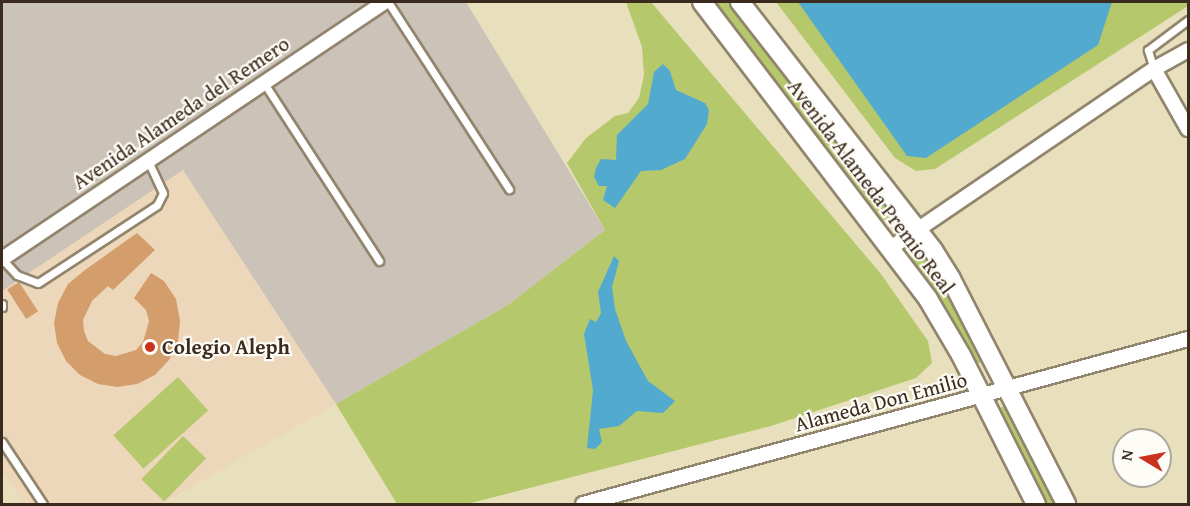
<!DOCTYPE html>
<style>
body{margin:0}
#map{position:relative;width:1190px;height:506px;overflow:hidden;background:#e8e0bc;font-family:"Gentium Book Plus",serif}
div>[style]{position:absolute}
.built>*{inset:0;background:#ecd7ba}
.industrial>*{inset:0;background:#cbc2b8}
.green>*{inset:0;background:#b5c86b;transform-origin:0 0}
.water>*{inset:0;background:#52aacf}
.building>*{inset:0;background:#d49d6c;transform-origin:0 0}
.roads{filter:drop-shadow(2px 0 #92856d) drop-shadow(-2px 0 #92856d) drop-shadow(0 2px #92856d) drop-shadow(0 -2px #92856d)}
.service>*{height:7px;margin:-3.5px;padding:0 3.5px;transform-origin:3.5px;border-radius:3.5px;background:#fff}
.minor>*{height:14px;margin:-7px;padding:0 7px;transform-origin:7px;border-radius:7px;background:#fff}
.tertiary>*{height:18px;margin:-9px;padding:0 9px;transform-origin:9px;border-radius:9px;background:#fff}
.dots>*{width:16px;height:16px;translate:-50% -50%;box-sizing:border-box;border:3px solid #fdfcf7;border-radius:50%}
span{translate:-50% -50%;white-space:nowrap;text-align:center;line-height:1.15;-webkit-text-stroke:4.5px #fdfcf7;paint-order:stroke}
.street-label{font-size:21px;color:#3b2a1e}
.poi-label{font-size:21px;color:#3b2a1e;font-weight:700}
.left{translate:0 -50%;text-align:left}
.frame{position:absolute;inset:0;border:3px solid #3b2a1e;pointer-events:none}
.north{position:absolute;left:1112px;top:428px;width:60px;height:60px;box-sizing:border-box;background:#fdfcf7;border:2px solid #afa8a0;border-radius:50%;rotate:280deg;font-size:16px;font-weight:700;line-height:24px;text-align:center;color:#3b2a1e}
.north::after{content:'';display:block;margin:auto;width:21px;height:27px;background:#c8321e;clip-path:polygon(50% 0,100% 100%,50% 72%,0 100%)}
</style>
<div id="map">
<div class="built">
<div style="clip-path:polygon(183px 170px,336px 404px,162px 504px,24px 504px,2px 471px,2px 291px)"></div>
</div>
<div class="industrial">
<div style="clip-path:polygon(2px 2px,466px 2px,605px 230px,508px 305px,336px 404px,183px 170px,2px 291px)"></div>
</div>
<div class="green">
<div style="clip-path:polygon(626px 2px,651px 2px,881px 274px,928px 341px,932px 363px,916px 378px,771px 426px,467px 504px,397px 504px,336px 404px,508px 305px,605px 230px,567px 163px,586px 138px,615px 116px,628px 113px,639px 98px,644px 75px,642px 47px)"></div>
<div style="clip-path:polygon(713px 2px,729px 2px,895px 213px,883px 222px)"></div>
<div style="clip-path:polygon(776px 2px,1188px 2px,1188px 6px,935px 169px,916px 171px,895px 158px)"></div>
<div style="clip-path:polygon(924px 252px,947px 289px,985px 360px,975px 365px,911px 259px)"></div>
<div style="left:178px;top:377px;width:45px;height:87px;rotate:48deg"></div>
<div style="left:1008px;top:404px;width:112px;height:13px;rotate:63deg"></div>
<div style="left:183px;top:436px;width:32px;height:60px;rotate:44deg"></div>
</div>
<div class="water">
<div style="clip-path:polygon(798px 2px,1112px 2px,1098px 45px,926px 158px,907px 156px)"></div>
<div style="clip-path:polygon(663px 64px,670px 71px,676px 90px,705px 103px,709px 110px,707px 124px,685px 159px,661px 170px,641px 171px,615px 208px,603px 200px,607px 186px,599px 186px,594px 177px,596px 168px,601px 159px,616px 160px,617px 135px,648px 104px,654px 72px)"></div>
<div style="clip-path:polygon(614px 256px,619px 261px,612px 287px,615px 309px,626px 341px,648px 381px,675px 401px,663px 413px,637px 411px,619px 426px,599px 429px,602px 442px,595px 449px,587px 448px,593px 390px,584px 334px,590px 319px,596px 322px,601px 313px,598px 292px)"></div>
</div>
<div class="building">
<div style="clip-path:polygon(137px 233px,155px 250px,113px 290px,108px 286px,92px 301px,83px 320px,84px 331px,88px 341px,105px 354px,116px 356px,136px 350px,143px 342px,149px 321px,146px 310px,134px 298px,151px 273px,164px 281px,176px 299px,180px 321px,178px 342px,169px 360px,155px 375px,137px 384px,117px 387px,98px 384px,80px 375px,66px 361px,57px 343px,54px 323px,58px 303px,68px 284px,85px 270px)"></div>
<div style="left:19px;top:282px;width:35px;height:14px;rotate:57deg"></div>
</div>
<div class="roads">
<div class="service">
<div style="left:388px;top:2px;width:223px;rotate:57.1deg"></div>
<div style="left:1154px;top:69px;width:20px;rotate:-108deg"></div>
<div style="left:1148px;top:50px;width:50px;rotate:-36.9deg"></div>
<div style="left:264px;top:83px;width:212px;rotate:57.1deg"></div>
<div style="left:2px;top:259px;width:22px;rotate:47deg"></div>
<div style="left:17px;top:275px;width:22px;rotate:21deg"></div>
<div style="left:38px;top:283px;width:142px;rotate:-33.2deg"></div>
<div style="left:157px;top:205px;width:13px;rotate:-63deg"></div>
<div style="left:163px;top:193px;width:35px;rotate:-115deg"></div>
<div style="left:2px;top:304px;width:3px;rotate:90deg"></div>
<div style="left:2px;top:442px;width:74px;rotate:56.5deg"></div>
</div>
<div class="minor">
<div style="left:1154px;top:69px;width:69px;rotate:60.5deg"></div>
<div style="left:892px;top:247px;width:317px;rotate:-34.2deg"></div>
<div style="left:1154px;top:69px;width:39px;rotate:-29deg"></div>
<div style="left:2px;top:259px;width:460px;rotate:-33.9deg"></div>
<div style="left:583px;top:504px;width:627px;rotate:-15.26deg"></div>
</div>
<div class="tertiary">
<div style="left:702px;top:2px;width:373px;rotate:52.7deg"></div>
<div style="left:928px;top:299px;width:65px;rotate:59.5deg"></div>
<div style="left:961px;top:355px;width:167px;rotate:63.3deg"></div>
<div style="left:740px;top:2px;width:314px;rotate:52.1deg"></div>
<div style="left:933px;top:250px;width:34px;rotate:58deg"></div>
<div style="left:951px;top:279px;width:253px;rotate:62.9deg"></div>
</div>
</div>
<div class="dots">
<div style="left:150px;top:347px;background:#c8321e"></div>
</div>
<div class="street-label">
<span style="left:181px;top:113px;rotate:-34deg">Avenida Alameda del Remero</span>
<span style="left:871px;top:187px;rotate:53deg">Avenida Alameda Premio Real</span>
<span style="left:881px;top:402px;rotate:-15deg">Alameda Don Emilio</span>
</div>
<div class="poi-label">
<span class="left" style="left:162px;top:347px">Colegio Aleph</span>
</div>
<div class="frame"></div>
<div class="north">N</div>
</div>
